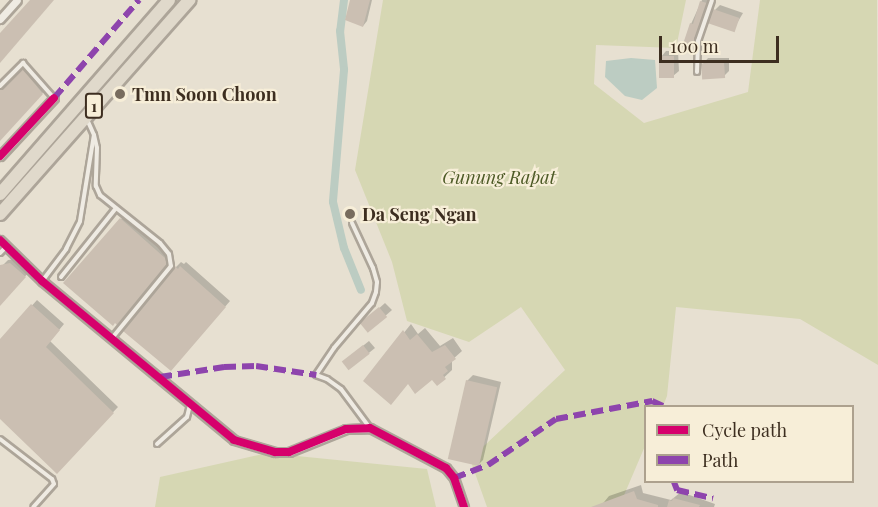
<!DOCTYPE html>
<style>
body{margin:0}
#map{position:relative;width:878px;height:507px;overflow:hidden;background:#e7e0d1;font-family:"Playfair Display",serif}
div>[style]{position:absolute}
.green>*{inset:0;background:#d6d7b3}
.water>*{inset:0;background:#bcccc2}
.shadow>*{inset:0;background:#0003}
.canal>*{height:8px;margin:-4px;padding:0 4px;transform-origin:4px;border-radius:4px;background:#bcccc2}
.building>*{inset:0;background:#cbbfb2;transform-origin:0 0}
.roads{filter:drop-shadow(2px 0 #ada599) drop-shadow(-2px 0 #ada599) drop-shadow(0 2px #ada599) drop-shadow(0 -2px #ada599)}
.service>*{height:4px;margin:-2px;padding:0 2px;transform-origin:2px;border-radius:2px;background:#efebe3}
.minor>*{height:7px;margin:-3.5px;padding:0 3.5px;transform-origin:3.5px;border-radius:3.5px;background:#efebe3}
.trunk>*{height:12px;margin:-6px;padding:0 6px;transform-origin:6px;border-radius:6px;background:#e0d9cb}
.quiet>*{height:6px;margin-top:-3px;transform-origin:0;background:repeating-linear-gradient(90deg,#8e44ad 0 12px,transparent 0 18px)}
.cycleway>*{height:8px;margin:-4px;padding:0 4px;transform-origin:4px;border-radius:4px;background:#d6006c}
.dots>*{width:16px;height:16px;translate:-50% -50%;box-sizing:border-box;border:3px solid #f7eed8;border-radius:50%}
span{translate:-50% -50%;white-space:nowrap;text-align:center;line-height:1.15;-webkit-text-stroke:4.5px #f7eed8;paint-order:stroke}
.shield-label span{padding:2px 4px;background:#f7eed8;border:2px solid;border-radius:4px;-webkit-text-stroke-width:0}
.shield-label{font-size:16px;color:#3d2e20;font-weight:700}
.poi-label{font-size:18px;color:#3d2e20;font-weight:700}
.left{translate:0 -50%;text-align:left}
.park-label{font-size:18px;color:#4d5a26;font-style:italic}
.legend{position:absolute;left:644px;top:405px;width:210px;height:78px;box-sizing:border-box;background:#f7eed8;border:2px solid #ada18e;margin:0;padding:8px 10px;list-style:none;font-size:18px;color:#3d2e20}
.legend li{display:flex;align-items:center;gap:12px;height:30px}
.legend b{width:30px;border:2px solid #ada18e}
.scale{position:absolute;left:659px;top:36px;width:120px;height:27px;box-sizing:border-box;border:3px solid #3d2e20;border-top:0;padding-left:8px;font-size:18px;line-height:21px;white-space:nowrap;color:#3d2e20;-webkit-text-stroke:4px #f7eed8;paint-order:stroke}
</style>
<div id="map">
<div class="green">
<div style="clip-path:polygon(383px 0,686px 0,676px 48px,596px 45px,594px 84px,644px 123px,748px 92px,760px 0,877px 0,878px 365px,800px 319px,676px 307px,667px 396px,663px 406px,646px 406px,645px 446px,619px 507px,487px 507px,470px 459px,565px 370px,521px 307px,469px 342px,407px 321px,392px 262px,355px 170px)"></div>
<div style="clip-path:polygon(267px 453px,427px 469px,436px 507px,155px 507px,160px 477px)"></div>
</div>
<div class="water">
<div style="clip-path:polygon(631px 58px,655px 60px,657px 88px,642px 100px,625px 96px,605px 77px,606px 61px)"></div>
</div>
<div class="shadow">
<div style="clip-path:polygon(351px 0,372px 0,367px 21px,363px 26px)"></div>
<div style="clip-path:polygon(702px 0,709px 0,690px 49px,691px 24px)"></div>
<div style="clip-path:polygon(720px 5px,743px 13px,733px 30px,715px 10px)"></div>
<div style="clip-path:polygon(666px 51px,678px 51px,679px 71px,673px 76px,661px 57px)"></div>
<div style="clip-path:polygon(708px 58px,729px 58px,729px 71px,724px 76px,703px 64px)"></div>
<div style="clip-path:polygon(29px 65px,47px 88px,0 139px,0 91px)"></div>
<div style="clip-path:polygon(126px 214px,170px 253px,171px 258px,122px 318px,121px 219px)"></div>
<div style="clip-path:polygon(16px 259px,30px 271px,0 304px,0 268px,8px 260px)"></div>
<div style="clip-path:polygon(181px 262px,184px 264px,186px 262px,230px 301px,176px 364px,176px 267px)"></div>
<div style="clip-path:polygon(37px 300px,64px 324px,50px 341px,118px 407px,57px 471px,0 417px,0 341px)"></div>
<div style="clip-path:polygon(385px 303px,392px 310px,368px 331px,367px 319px)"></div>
<div style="clip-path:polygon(411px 324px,418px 334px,425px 328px,440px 346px,453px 338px,462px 351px,452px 360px,452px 370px,437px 384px,432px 378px,408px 383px,365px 381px)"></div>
<div style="clip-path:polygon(369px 341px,375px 348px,349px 369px,349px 357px)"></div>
<div style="clip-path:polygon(473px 375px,501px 382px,483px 460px,478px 465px,467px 381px)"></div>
<div style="clip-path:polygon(641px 485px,643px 493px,671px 500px,681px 492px,715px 504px,714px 507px,600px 507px,609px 496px)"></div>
</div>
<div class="canal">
<div style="left:344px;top:0;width:31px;rotate:97deg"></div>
<div style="left:340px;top:31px;width:39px;rotate:84deg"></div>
<div style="left:344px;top:70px;width:132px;rotate:94.8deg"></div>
<div style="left:333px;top:202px;width:47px;rotate:76.6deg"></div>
<div style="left:344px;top:248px;width:45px;rotate:68deg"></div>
</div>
<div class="building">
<div style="clip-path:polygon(30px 0,54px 0,0 63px,0 33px)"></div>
<div style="clip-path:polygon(350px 0,370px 0,363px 27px,345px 20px)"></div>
<div style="clip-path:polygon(700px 1px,707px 3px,691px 50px,682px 47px,690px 23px,693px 24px)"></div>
<div style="left:713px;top:9px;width:28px;height:15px;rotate:19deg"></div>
<div style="left:659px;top:56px;width:15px;height:22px"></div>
<div style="left:724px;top:62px;width:16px;height:23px;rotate:86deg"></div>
<div style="clip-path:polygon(23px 69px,43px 94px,0 141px,0 90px)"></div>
<div style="clip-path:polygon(120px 218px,165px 258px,167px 265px,117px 325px,115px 323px,113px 326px,63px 283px)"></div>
<div style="clip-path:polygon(10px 263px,26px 277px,0 306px,0 265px)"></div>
<div style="clip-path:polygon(175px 266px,178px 269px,180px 266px,226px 307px,171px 371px,123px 331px)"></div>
<div style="clip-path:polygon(31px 304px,60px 330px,46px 347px,114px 413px,57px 474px,0 419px,0 339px)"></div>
<div style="left:379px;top:307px;width:13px;height:25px;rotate:51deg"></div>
<div style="clip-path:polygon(403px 330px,410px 340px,417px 334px,432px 352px,445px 345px,456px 359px,445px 367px,448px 371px,443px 375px,446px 379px,437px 386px,432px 380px,415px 394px,408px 384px,391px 405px,363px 381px)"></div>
<div style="left:363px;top:345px;width:11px;height:27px;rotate:52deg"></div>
<div style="left:466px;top:380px;width:32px;height:81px;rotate:13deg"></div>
<div style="clip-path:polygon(634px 491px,637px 499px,658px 505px,658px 507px,591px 507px)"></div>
<div style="clip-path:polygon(673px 498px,700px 505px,699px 507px,667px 507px,669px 500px,672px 501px)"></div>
</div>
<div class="roads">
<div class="service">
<div style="left:697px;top:72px;width:31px;rotate:-88deg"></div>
<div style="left:698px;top:41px;width:43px;rotate:-71.1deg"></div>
<div style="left:0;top:86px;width:33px;rotate:-45deg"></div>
<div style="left:23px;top:63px;width:47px;rotate:48.5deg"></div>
<div style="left:94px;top:135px;width:13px;rotate:77deg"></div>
<div style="left:97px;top:148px;width:38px;rotate:92deg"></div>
<div style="left:96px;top:186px;width:10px;rotate:66deg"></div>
<div style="left:100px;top:195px;width:77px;rotate:38.7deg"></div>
<div style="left:160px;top:243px;width:14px;rotate:51deg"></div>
<div style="left:169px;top:254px;width:12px;rotate:81deg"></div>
<div style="left:171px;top:266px;width:93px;rotate:129.3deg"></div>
<div style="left:352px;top:223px;width:50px;rotate:65deg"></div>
<div style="left:373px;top:268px;width:15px;rotate:74deg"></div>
<div style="left:377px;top:282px;width:10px;rotate:96deg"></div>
<div style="left:376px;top:292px;width:12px;rotate:110deg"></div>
<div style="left:372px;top:303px;width:59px;rotate:130.2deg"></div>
<div style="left:334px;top:348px;width:32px;rotate:124deg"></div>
<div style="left:316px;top:375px;width:12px;rotate:20deg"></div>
<div style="left:327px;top:379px;width:17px;rotate:36deg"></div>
<div style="left:341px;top:389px;width:49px;rotate:53.4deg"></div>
<div style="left:0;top:253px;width:8px;rotate:-45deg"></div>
<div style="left:61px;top:277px;width:88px;rotate:-51.4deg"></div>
<div style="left:43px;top:280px;width:39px;rotate:-53deg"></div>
<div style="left:66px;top:249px;width:31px;rotate:-63deg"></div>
<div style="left:80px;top:221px;width:87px;rotate:-80.8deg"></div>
<div style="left:94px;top:135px;width:17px;rotate:-114deg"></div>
<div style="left:0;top:439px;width:66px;rotate:37.6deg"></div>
<div style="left:52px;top:479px;width:5px;rotate:68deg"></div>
<div style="left:54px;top:484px;width:31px;rotate:132deg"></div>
<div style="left:157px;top:444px;width:40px;rotate:-42deg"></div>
<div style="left:187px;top:417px;width:12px;rotate:-76deg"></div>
</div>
<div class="minor">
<div style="left:0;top:19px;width:25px;rotate:-48deg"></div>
<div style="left:0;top:156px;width:79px;rotate:-47deg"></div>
<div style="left:0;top:240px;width:59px;rotate:44.3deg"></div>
<div style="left:42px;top:281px;width:249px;rotate:39.6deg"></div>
<div style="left:234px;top:440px;width:43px;rotate:16.3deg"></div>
<div style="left:275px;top:452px;width:14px"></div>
<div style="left:289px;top:452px;width:61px;rotate:-22deg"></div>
<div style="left:346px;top:429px;width:24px;rotate:-2deg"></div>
<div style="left:370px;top:428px;width:86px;rotate:27.8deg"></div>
<div style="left:446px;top:468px;width:13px;rotate:51deg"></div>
<div style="left:454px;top:478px;width:31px;rotate:71deg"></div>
</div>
<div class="trunk">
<div style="left:0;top:194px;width:257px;rotate:-48.9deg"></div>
<div style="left:0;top:214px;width:286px;rotate:-48.5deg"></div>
</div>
</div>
<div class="quiet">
<div style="left:54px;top:98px;width:130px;rotate:-49.1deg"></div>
<div style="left:160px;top:377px;width:65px;rotate:-8.9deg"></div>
<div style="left:224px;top:367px;width:32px;rotate:-2deg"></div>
<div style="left:256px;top:366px;width:61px;rotate:8.5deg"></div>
<div style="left:454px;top:478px;width:36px;rotate:-21deg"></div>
<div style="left:488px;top:465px;width:82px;rotate:-34.1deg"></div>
<div style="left:556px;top:419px;width:98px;rotate:-10.6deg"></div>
<div style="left:652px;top:401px;width:12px;rotate:24deg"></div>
<div style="left:674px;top:482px;width:9px;rotate:69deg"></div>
<div style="left:677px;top:490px;width:37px;rotate:13deg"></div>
</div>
<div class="cycleway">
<div style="left:0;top:156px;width:79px;rotate:-47deg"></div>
<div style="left:0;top:240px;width:59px;rotate:44.3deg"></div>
<div style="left:42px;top:281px;width:249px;rotate:39.6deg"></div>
<div style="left:234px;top:440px;width:43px;rotate:16.3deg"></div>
<div style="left:275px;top:452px;width:14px"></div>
<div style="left:289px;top:452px;width:61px;rotate:-22deg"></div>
<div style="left:346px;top:429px;width:24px;rotate:-2deg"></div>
<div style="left:370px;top:428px;width:86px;rotate:27.8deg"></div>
<div style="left:446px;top:468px;width:13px;rotate:51deg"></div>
<div style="left:454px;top:478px;width:31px;rotate:71deg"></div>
</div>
<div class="dots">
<div style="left:120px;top:94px;background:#786c5e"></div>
<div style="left:350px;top:214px;background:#786c5e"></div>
</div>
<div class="shield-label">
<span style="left:94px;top:106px">1</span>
</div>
<div class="poi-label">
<span class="left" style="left:132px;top:94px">Tmn Soon Choon</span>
<span class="left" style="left:362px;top:214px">Da Seng Ngan</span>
</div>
<div class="park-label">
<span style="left:499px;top:177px">Gunung Rapat</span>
</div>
<ul class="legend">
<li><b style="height:8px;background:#d6006c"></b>Cycle path</li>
<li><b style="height:8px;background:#8e44ad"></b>Path</li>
</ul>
<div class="scale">100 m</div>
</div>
